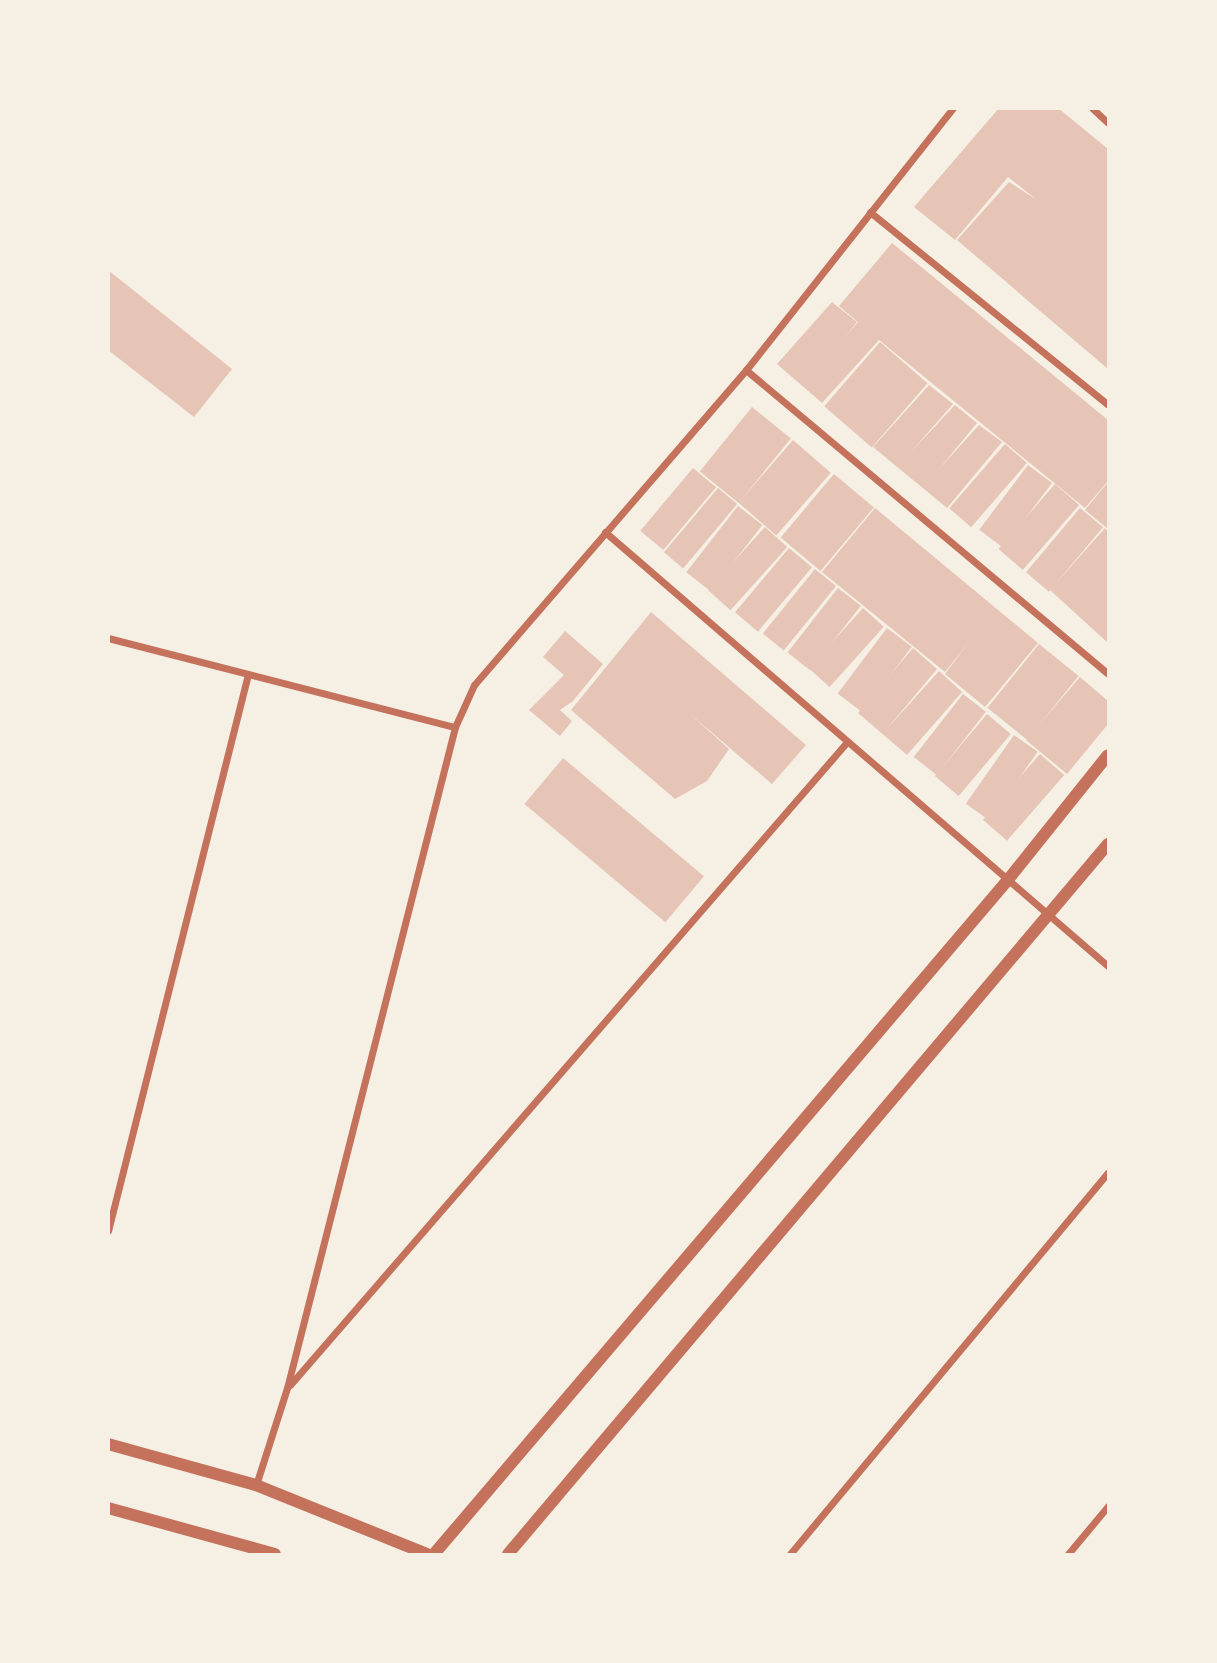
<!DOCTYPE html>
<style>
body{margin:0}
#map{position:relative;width:1217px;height:1663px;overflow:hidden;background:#f6efe4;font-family:Quicksand,sans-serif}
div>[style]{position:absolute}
.building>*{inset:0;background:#e6c5b7;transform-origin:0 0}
.minor>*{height:7px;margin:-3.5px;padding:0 3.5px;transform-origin:3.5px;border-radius:3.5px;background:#c5725c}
.tertiary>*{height:12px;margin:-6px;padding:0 6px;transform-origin:6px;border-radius:6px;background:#c5725c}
span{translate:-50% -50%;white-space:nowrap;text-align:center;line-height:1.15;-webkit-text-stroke:7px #f6efe4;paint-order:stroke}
.frame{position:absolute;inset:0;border:110px solid #f6efe4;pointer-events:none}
</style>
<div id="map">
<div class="building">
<div style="clip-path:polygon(999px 108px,1058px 108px,1108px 149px,1108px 369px,957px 240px,1009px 182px,1037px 200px,1008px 177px,955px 240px,914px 207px)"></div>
<div style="clip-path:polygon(892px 243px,1108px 420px,1108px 481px,1085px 508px,879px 340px,822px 403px,777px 364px,832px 302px,857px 322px,845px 337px,858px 322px,839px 306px)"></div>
<div style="clip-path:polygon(108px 270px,232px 369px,194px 417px,108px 350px)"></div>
<div style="left:880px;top:342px;width:63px;height:85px;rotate:41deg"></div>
<div style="clip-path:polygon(929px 385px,953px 404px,909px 454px,955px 405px,977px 423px,939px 469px,979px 425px,1002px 442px,947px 508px,873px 447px)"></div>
<div style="left:752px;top:407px;width:50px;height:83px;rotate:39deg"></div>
<div style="left:793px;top:440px;width:50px;height:83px;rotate:41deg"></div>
<div style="left:1005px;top:444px;width:29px;height:85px;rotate:41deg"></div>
<div style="left:1028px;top:465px;width:30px;height:81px;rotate:37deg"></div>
<div style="left:693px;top:468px;width:30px;height:82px;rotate:40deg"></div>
<div style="left:834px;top:474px;width:52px;height:83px;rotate:40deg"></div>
<div style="clip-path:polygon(1108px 482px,1108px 529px,1085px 510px)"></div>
<div style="left:1055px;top:484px;width:32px;height:86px;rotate:41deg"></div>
<div style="left:718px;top:488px;width:25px;height:84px;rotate:40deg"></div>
<div style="left:738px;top:506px;width:31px;height:84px;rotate:38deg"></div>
<div style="clip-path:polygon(875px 508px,1038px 643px,985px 707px,945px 674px,968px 643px,945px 672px,822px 572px)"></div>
<div style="left:1080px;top:508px;width:30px;height:84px;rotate:40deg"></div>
<div style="left:765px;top:527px;width:30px;height:85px;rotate:42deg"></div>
<div style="clip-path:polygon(1105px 528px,1108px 532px,1108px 643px,1050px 590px)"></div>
<div style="left:789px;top:548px;width:30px;height:84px;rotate:40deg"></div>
<div style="left:815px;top:569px;width:27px;height:83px;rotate:39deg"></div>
<div style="left:838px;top:588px;width:29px;height:82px;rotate:38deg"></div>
<div style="left:863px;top:608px;width:28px;height:81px;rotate:42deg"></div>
<div style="clip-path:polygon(651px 612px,806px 745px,772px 784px,689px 713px,729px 749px,707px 781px,675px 799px,571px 710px)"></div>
<div style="left:887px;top:628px;width:31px;height:82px;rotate:37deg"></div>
<div style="clip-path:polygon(565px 631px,603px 664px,573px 701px,560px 710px,572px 721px,560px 736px,529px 710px,564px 675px,543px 657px)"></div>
<div style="left:1039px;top:644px;width:51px;height:82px;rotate:39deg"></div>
<div style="clip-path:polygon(913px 648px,937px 669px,886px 730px,939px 671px,962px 692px,907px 755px,858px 713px)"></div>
<div style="clip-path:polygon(1080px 677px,1108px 701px,1108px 724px,1067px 774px,1026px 740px)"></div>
<div style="left:963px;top:694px;width:29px;height:80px;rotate:38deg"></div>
<div style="left:987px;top:714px;width:31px;height:81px;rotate:40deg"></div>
<div style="left:1014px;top:735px;width:29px;height:84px;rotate:35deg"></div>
<div style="left:1040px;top:754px;width:32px;height:87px;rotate:41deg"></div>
<div style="left:563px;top:758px;width:184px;height:60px;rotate:40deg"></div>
</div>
<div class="minor">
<div style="left:1092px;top:108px;width:22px;rotate:43deg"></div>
<div style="left:870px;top:212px;width:306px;rotate:39deg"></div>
<div style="left:746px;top:370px;width:473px;rotate:40deg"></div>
<div style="left:605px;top:532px;width:664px;rotate:40.79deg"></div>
<div style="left:108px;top:638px;width:358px;rotate:14.4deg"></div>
<div style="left:108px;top:1231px;width:574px;rotate:-75.89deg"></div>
<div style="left:290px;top:1385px;width:851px;rotate:-49.1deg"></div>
<div style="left:256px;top:1485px;width:102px;rotate:-72.3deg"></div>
<div style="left:287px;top:1388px;width:682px;rotate:-75.74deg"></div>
<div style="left:455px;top:727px;width:46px;rotate:-65.7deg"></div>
<div style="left:474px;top:685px;width:416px;rotate:-49.2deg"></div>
<div style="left:746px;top:370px;width:334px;rotate:-51.7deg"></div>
<div style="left:790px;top:1554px;width:496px;rotate:-50.2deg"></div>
<div style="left:1068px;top:1554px;width:62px;rotate:-50.2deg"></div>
</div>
<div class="tertiary">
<div style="left:108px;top:1444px;width:154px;rotate:15.5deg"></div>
<div style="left:256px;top:1485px;width:184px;rotate:22deg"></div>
<div style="left:108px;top:1508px;width:173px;rotate:15.4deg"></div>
<div style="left:434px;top:1554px;width:884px;rotate:-49.59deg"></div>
<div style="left:1007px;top:881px;width:161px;rotate:-51.3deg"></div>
<div style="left:508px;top:1554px;width:930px;rotate:-49.8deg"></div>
</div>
<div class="frame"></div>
</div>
